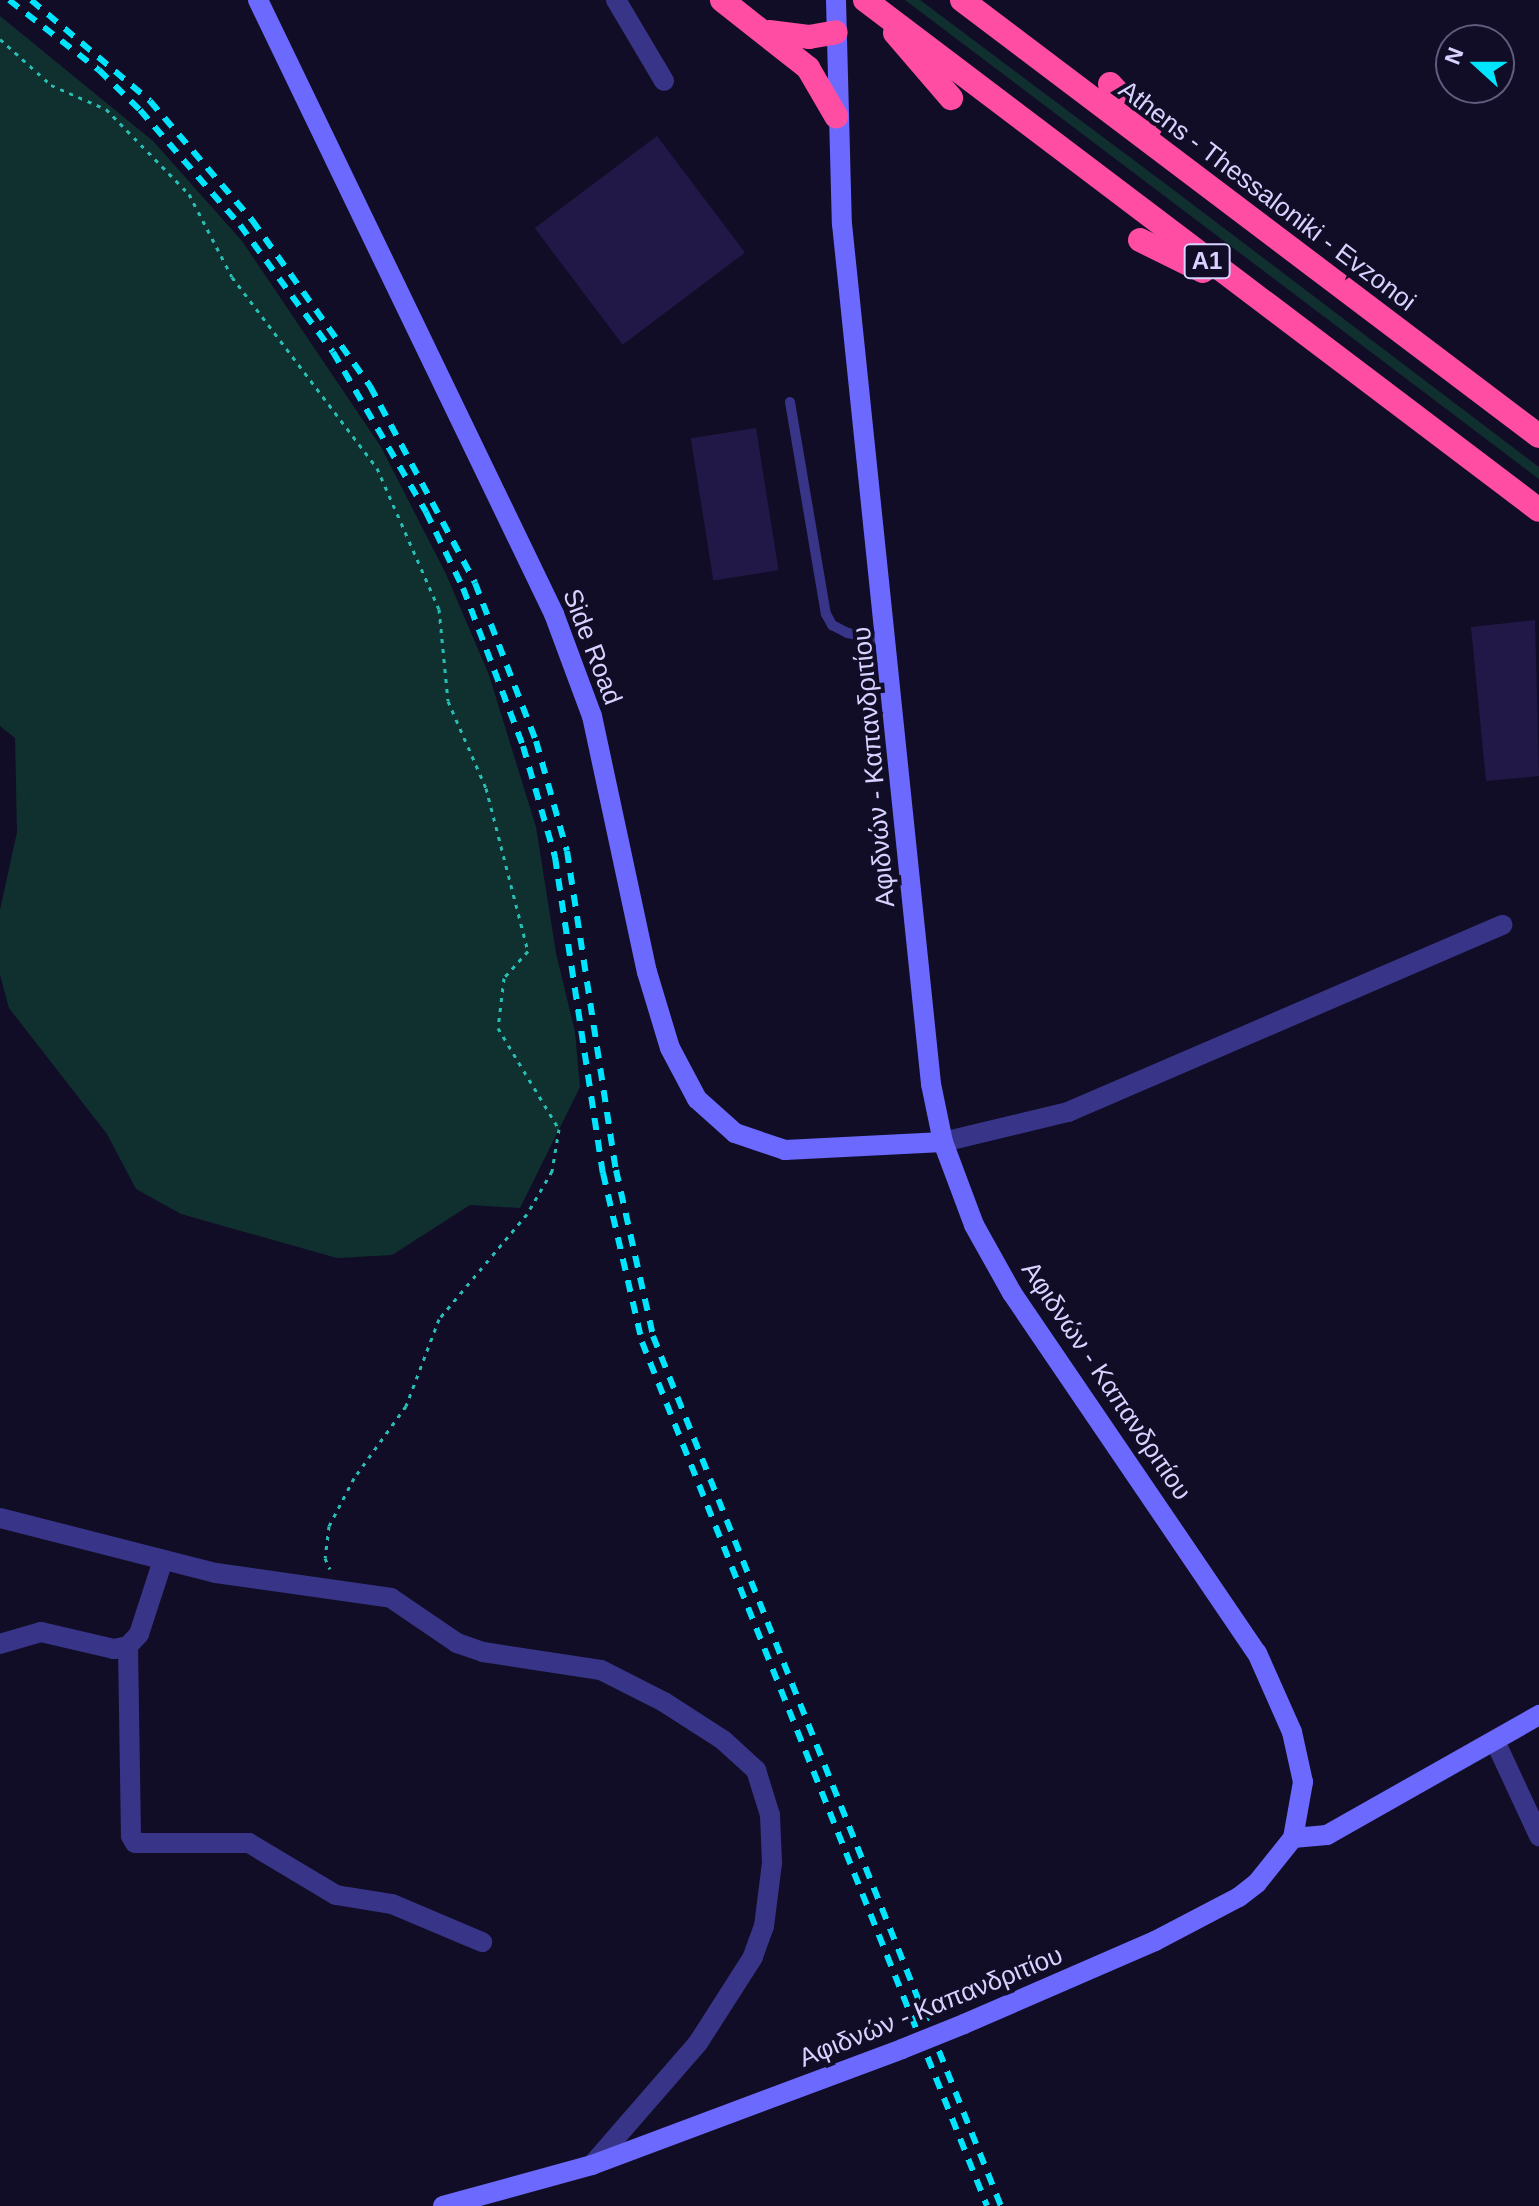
<!DOCTYPE html>
<meta charset="utf-8">
<style>
body{margin:0}
#map{position:relative;width:1539px;height:2206px;overflow:hidden;background:#110d26;font-family:Arial,sans-serif}
div>[style]{position:absolute}
.green>*{inset:0;background:#10302f}
.building>*{inset:0;background:#221848;transform-origin:0 0}
.path>*{height:3px;margin-top:-1.5px;transform-origin:0;background:repeating-linear-gradient(90deg,#27bfb5 0 4px,transparent 0 10px)}
.lane>*{height:10px;margin:-5px;padding:0 5px;transform-origin:5px;border-radius:5px;background:#383588}
.street>*{height:20px;margin:-10px;padding:0 10px;transform-origin:10px;border-radius:10px;background:#383588}
.secondary>*{height:20px;margin:-10px;padding:0 10px;transform-origin:10px;border-radius:10px;background:#6c69ff}
.highway>*{height:24px;margin:-12px;padding:0 12px;transform-origin:12px;border-radius:12px;background:#ff4da3}
.rail>*{height:6px;margin-top:-3px;transform-origin:0;background:repeating-linear-gradient(90deg,#00e4fd 0 12px,transparent 0 22px)}
.secondary-bridge>*{height:20px;margin:-10px;padding:0 10px;transform-origin:10px;border-radius:10px;background:#6c69ff}
span{translate:-50% -50%;white-space:nowrap;text-align:center;line-height:1.15;-webkit-text-stroke:8px #110d26;paint-order:stroke}
.shield-label span{padding:2px 6px;background:#110d26;border:2px solid;border-radius:6px;-webkit-text-stroke-width:0}
.shield-label{font-size:24px;color:#d7d2ff;font-weight:700}
.street-label{font-size:26px;color:#d7d2ff}
.north{position:absolute;left:1435px;top:24px;width:80px;height:80px;box-sizing:border-box;background:#110d26;border:2px solid #605c7d;border-radius:50%;rotate:291deg;font-size:22px;font-weight:700;line-height:32px;text-align:center;color:#d7d2ff}
.north::after{content:'';display:block;margin:auto;width:28px;height:36px;background:#00e4fd;clip-path:polygon(50% 0,100% 100%,50% 72%,0 100%)}
</style>
<div id="map">
<div class="green">
<div style="clip-path:polygon(905px 0,920px 0,1175px 191px,1539px 467px,1539px 479px)"></div>
<div style="clip-path:polygon(0 16px,153px 141px,242px 241px,381px 447px,446px 574px,489px 675px,536px 827px,556px 953px,575px 1032px,580px 1087px,520px 1208px,470px 1205px,392px 1255px,337px 1258px,181px 1214px,136px 1189px,107px 1134px,9px 1008px,0 975px,0 910px,17px 832px,15px 738px,0 726px)"></div>
</div>
<div class="building">
<div style="left:657px;top:136px;width:146px;height:153px;rotate:53deg"></div>
<div style="left:756px;top:428px;width:144px;height:66px;rotate:81deg"></div>
<div style="clip-path:polygon(1535px 620px,1539px 776px,1486px 781px,1471px 627px)"></div>
</div>
<div class="path">
<div style="left:0;top:39px;width:69px;rotate:42deg"></div>
<div style="left:51px;top:85px;width:60px;rotate:23.6deg"></div>
<div style="left:106px;top:109px;width:119px;rotate:45.7deg"></div>
<div style="left:189px;top:194px;width:93px;rotate:62.6deg"></div>
<div style="left:232px;top:277px;width:240px;rotate:52.8deg"></div>
<div style="left:377px;top:468px;width:154px;rotate:66.3deg"></div>
<div style="left:439px;top:609px;width:92px;rotate:84.4deg"></div>
<div style="left:448px;top:701px;width:95px;rotate:66.4deg"></div>
<div style="left:486px;top:788px;width:168px;rotate:75.6deg"></div>
<div style="left:528px;top:951px;width:36px;rotate:132deg"></div>
<div style="left:504px;top:978px;width:50px;rotate:96.8deg"></div>
<div style="left:498px;top:1028px;width:118px;rotate:58.9deg"></div>
<div style="left:559px;top:1129px;width:43px;rotate:99.5deg"></div>
<div style="left:552px;top:1171px;width:50px;rotate:120.2deg"></div>
<div style="left:527px;top:1214px;width:137px;rotate:130deg"></div>
<div style="left:439px;top:1319px;width:93px;rotate:110.8deg"></div>
<div style="left:406px;top:1406px;width:89px;rotate:125.8deg"></div>
<div style="left:354px;top:1478px;width:54px;rotate:117.5deg"></div>
<div style="left:329px;top:1526px;width:32px;rotate:97deg"></div>
<div style="left:325px;top:1558px;width:12px;rotate:66deg"></div>
</div>
<div class="lane">
<div style="left:790px;top:402px;width:215px;rotate:80.4deg"></div>
<div style="left:826px;top:614px;width:13px;rotate:61deg"></div>
<div style="left:832px;top:625px;width:18px;rotate:27deg"></div>
<div style="left:848px;top:633px;width:39px;rotate:12deg"></div>
</div>
<div class="street">
<div style="left:616px;top:0;width:94px;rotate:59.3deg"></div>
<div style="left:943px;top:1142px;width:129px;rotate:-13.5deg"></div>
<div style="left:1068px;top:1112px;width:473px;rotate:-23.3deg"></div>
<div style="left:0;top:1518px;width:223px;rotate:14.3deg"></div>
<div style="left:216px;top:1573px;width:177px;rotate:8.1deg"></div>
<div style="left:391px;top:1598px;width:80px;rotate:34.3deg"></div>
<div style="left:457px;top:1643px;width:28px;rotate:19deg"></div>
<div style="left:483px;top:1652px;width:119px;rotate:8.7deg"></div>
<div style="left:601px;top:1670px;width:71px;rotate:26.9deg"></div>
<div style="left:664px;top:1702px;width:70px;rotate:32.8deg"></div>
<div style="left:723px;top:1740px;width:45px;rotate:42.3deg"></div>
<div style="left:756px;top:1770px;width:47px;rotate:72.7deg"></div>
<div style="left:770px;top:1815px;width:48px;rotate:87.6deg"></div>
<div style="left:772px;top:1863px;width:64px;rotate:97.2deg"></div>
<div style="left:764px;top:1926px;width:33px;rotate:110deg"></div>
<div style="left:753px;top:1957px;width:102px;rotate:122.6deg"></div>
<div style="left:698px;top:2043px;width:162px;rotate:131deg"></div>
<div style="left:0;top:1644px;width:43px;rotate:-16.3deg"></div>
<div style="left:41px;top:1632px;width:75px;rotate:13.1deg"></div>
<div style="left:114px;top:1649px;width:14px;rotate:-12deg"></div>
<div style="left:128px;top:1646px;width:16px;rotate:-47deg"></div>
<div style="left:139px;top:1634px;width:78px;rotate:-72deg"></div>
<div style="left:128px;top:1646px;width:190px;rotate:89.1deg"></div>
<div style="left:131px;top:1836px;width:8px;rotate:60deg"></div>
<div style="left:135px;top:1843px;width:114px"></div>
<div style="left:249px;top:1843px;width:101px;rotate:30.9deg"></div>
<div style="left:336px;top:1895px;width:57px;rotate:9.1deg"></div>
<div style="left:392px;top:1904px;width:98px;rotate:22.9deg"></div>
<div style="left:1495px;top:1741px;width:105px;rotate:65.1deg"></div>
</div>
<div class="secondary">
<div style="left:258px;top:0;width:682px;rotate:64.26deg"></div>
<div style="left:554px;top:614px;width:109px;rotate:69.6deg"></div>
<div style="left:592px;top:716px;width:262px;rotate:77.9deg"></div>
<div style="left:647px;top:972px;width:79px;rotate:73.2deg"></div>
<div style="left:670px;top:1048px;width:58px;rotate:62.1deg"></div>
<div style="left:697px;top:1099px;width:51px;rotate:41.8deg"></div>
<div style="left:735px;top:1133px;width:53px;rotate:18.8deg"></div>
<div style="left:785px;top:1150px;width:158px;rotate:-2.9deg"></div>
<div style="left:836px;top:0;width:224px;rotate:88.5deg"></div>
<div style="left:842px;top:224px;width:865px;rotate:84.09deg"></div>
<div style="left:931px;top:1084px;width:59px;rotate:78.3deg"></div>
<div style="left:943px;top:1142px;width:89px;rotate:69.5deg"></div>
<div style="left:974px;top:1225px;width:78px;rotate:60.8deg"></div>
<div style="left:1012px;top:1293px;width:435px;rotate:55.8deg"></div>
<div style="left:1257px;top:1653px;width:86px;rotate:66.1deg"></div>
<div style="left:1292px;top:1732px;width:51px;rotate:77.6deg"></div>
<div style="left:1303px;top:1782px;width:57px;rotate:100.1deg"></div>
<div style="left:1293px;top:1838px;width:58px;rotate:128.7deg"></div>
<div style="left:1257px;top:1883px;width:23px;rotate:142deg"></div>
<div style="left:1239px;top:1897px;width:95px;rotate:152.4deg"></div>
<div style="left:1155px;top:1941px;width:208px;rotate:156.5deg"></div>
<div style="left:1293px;top:1838px;width:34px;rotate:-5deg"></div>
<div style="left:1327px;top:1835px;width:244px;rotate:-29.5deg"></div>
<div style="left:443px;top:2206px;width:155px;rotate:-15.4deg"></div>
<div style="left:592px;top:2165px;width:331px;rotate:-20.5deg"></div>
</div>
<div class="highway">
<div style="left:722px;top:0;width:110px;rotate:38.3deg"></div>
<div style="left:808px;top:68px;width:56px;rotate:59.7deg"></div>
<div style="left:865px;top:0;width:845px;rotate:37.11deg"></div>
<div style="left:962px;top:0;width:723px;rotate:37.08deg"></div>
<div style="left:769px;top:32px;width:40px;rotate:7.1deg"></div>
<div style="left:809px;top:37px;width:27px;rotate:-10deg"></div>
<div style="left:895px;top:33px;width:86px;rotate:49.3deg"></div>
<div style="left:1110px;top:84px;width:59px;rotate:47.1deg"></div>
<div style="left:1140px;top:240px;width:70px;rotate:26.2deg"></div>
</div>
<div class="rail">
<div style="left:9px;top:0;width:114px;rotate:37.9deg"></div>
<div style="left:99px;top:70px;width:57px;rotate:44.3deg"></div>
<div style="left:140px;top:110px;width:152px;rotate:49deg"></div>
<div style="left:240px;top:225px;width:157px;rotate:53.8deg"></div>
<div style="left:333px;top:352px;width:185px;rotate:59.8deg"></div>
<div style="left:426px;top:512px;width:85px;rotate:64deg"></div>
<div style="left:463px;top:588px;width:169px;rotate:69.2deg"></div>
<div style="left:523px;top:746px;width:116px;rotate:73.9deg"></div>
<div style="left:555px;top:857px;width:320px;rotate:81.4deg"></div>
<div style="left:603px;top:1173px;width:173px;rotate:77deg"></div>
<div style="left:642px;top:1342px;width:930px;rotate:68.23deg"></div>
<div style="left:31px;top:0;width:156px;rotate:40.3deg"></div>
<div style="left:150px;top:101px;width:157px;rotate:49.4deg"></div>
<div style="left:252px;top:220px;width:204px;rotate:54.6deg"></div>
<div style="left:370px;top:386px;width:223px;rotate:61.9deg"></div>
<div style="left:475px;top:583px;width:169px;rotate:68.9deg"></div>
<div style="left:536px;top:741px;width:114px;rotate:74.3deg"></div>
<div style="left:567px;top:851px;width:323px;rotate:81.3deg"></div>
<div style="left:616px;top:1170px;width:170px;rotate:77.4deg"></div>
<div style="left:653px;top:1336px;width:937px;rotate:68.2deg"></div>
</div>
<div class="secondary-bridge">
<div style="left:902px;top:2049px;width:67px;rotate:-22deg"></div>
</div>
<div class="shield-label">
<span style="left:1207px;top:261px">Α1</span>
</div>
<div class="street-label">
<span style="left:1267px;top:196px;rotate:37deg">Athens - Thessaloniki - Evzonoi</span>
<span style="left:592px;top:647px;rotate:69deg">Side Road</span>
<span style="left:874px;top:767px;rotate:-95deg">Αφιδνών - Καπανδριτίου</span>
<span style="left:1106px;top:1381px;rotate:56deg">Αφιδνών - Καπανδριτίου</span>
<span style="left:931px;top:2007px;rotate:-22deg">Αφιδνών - Καπανδριτίου</span>
</div>
<div class="north">N</div>
</div>
